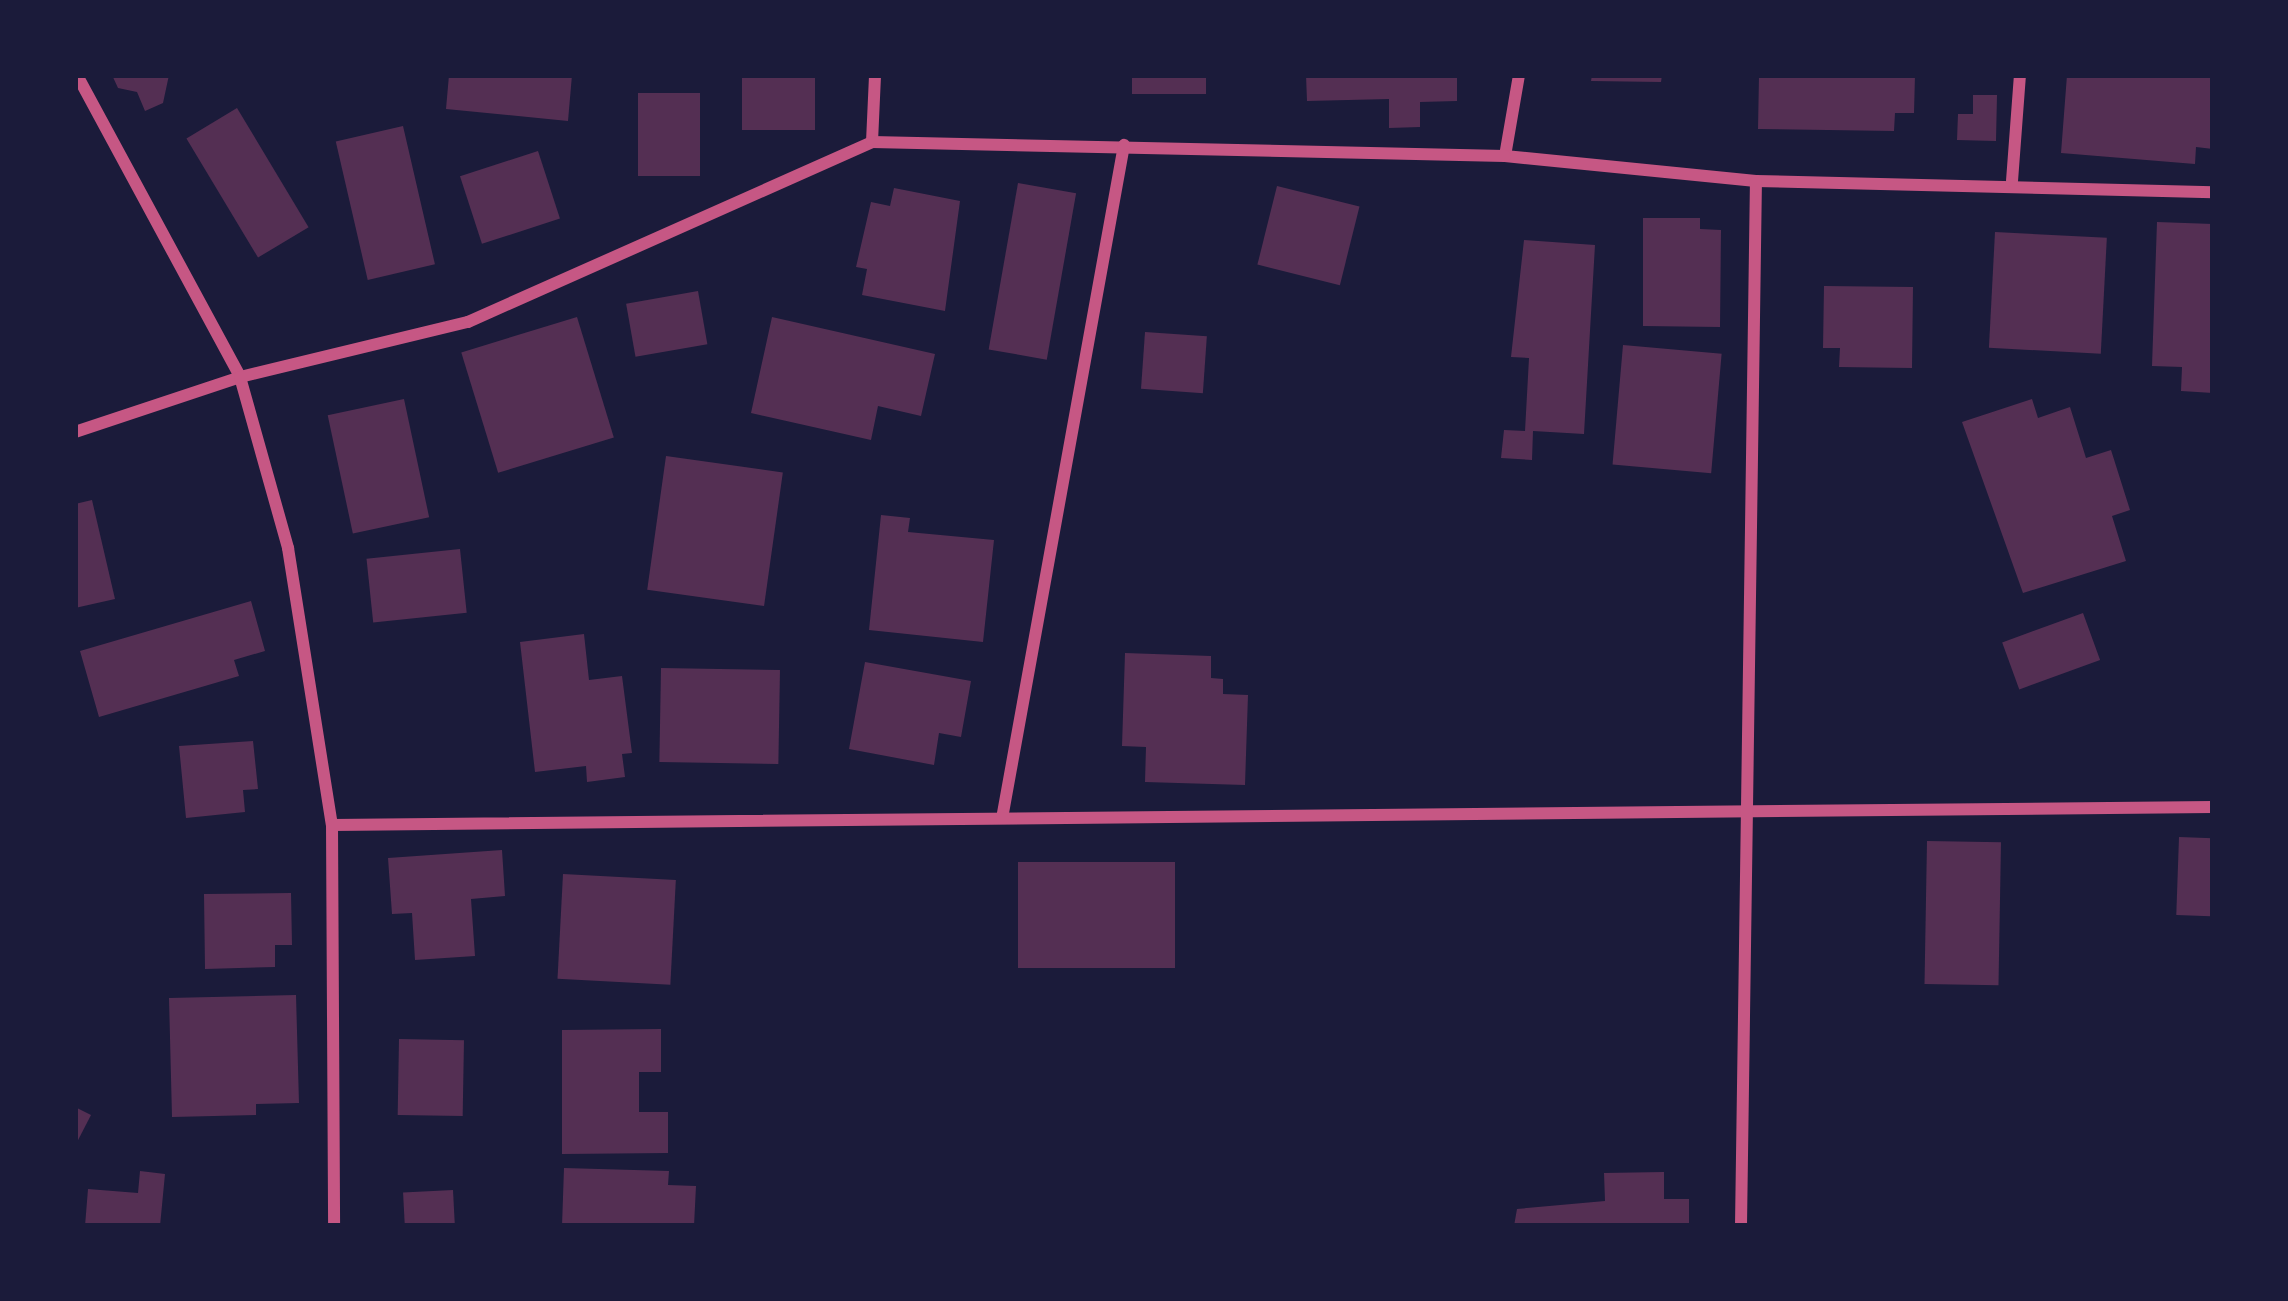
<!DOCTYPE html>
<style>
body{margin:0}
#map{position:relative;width:2288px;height:1301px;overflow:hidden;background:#1b1b3a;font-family:Helvetica,sans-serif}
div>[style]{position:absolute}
.building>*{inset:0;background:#542f53;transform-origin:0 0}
.minor>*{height:12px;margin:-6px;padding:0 6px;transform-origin:6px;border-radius:6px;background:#c65784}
span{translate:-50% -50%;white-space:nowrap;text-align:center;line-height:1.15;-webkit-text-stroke:10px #1b1b3a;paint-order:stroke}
.frame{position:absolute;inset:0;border:78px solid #1b1b3a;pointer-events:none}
</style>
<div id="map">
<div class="building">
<div style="clip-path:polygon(112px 75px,169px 75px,163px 103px,145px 111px,137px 92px,118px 88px)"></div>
<div style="clip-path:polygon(449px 75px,572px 75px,568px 121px,446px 109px)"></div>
<div style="left:742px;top:75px;width:73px;height:55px"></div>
<div style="left:1132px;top:75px;width:74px;height:19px"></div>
<div style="clip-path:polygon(1306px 75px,1457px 75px,1457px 101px,1420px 102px,1420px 127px,1389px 128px,1389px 99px,1307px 101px)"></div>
<div style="clip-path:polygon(1592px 75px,1662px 75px,1661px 82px,1591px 81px)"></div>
<div style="clip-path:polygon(1759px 75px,1915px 75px,1914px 113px,1895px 113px,1894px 131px,1758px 129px)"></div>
<div style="clip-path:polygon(2067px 75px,2213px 75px,2213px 149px,2196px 147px,2195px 164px,2061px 153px)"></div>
<div style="left:700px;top:93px;width:83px;height:62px;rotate:90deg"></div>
<div style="clip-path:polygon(1973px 95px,1997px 95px,1996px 141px,1957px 140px,1958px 114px,1973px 114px)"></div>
<div style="left:237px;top:108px;width:139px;height:59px;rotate:59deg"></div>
<div style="left:403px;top:126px;width:142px;height:69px;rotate:77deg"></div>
<div style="left:538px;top:151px;width:71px;height:82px;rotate:72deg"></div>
<div style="left:1018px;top:183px;width:59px;height:169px;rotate:10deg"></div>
<div style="left:1277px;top:186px;width:85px;height:81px;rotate:14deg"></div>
<div style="clip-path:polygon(894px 188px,960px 201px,945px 311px,862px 295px,867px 269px,856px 267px,871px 202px,890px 206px)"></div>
<div style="clip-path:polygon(1643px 218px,1700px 218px,1700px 229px,1721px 230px,1720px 327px,1643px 326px)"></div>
<div style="clip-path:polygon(2157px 222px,2213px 224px,2213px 393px,2181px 391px,2182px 367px,2152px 366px)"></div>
<div style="left:1995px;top:232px;width:112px;height:116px;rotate:3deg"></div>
<div style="clip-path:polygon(1524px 240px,1595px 245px,1584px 434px,1533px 431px,1532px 460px,1501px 458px,1504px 430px,1525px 431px,1529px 358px,1511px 357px)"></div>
<div style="clip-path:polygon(1824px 286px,1913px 287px,1912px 368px,1839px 367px,1840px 348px,1823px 348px)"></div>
<div style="left:698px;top:291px;width:54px;height:73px;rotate:80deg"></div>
<div style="left:577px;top:317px;width:126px;height:121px;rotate:73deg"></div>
<div style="clip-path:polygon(772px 317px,935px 354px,921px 416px,878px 406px,871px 440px,751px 413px)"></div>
<div style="left:1145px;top:332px;width:62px;height:57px;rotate:4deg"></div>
<div style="left:1623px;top:345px;width:99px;height:120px;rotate:5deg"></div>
<div style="left:404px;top:399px;width:121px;height:78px;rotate:78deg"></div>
<div style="clip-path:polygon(2032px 399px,2038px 418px,2070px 407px,2086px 458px,2111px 450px,2130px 510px,2112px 516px,2126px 561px,2023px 593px,1962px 422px)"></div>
<div style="left:666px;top:456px;width:118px;height:135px;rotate:8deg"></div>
<div style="clip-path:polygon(92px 500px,115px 599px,75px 608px,75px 504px)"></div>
<div style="clip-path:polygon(881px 515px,910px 518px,908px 532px,994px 540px,983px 642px,869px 630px)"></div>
<div style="left:460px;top:549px;width:64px;height:94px;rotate:84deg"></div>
<div style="clip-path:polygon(251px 601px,265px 651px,234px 660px,239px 676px,99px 717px,80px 651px)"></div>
<div style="left:2083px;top:613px;width:50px;height:86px;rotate:70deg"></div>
<div style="clip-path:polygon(584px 634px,589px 680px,622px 676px,632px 753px,622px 754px,625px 777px,587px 782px,586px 766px,535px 772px,520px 642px)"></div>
<div style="clip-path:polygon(1125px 653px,1211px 656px,1211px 678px,1223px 679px,1223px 694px,1248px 695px,1245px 785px,1145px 782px,1146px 747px,1122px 746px)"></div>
<div style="clip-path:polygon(865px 662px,971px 681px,961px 737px,939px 733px,934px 765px,849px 749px)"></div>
<div style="left:661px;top:668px;width:119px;height:94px;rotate:1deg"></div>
<div style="clip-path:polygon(253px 741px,258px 789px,243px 790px,245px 812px,186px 818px,179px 746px)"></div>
<div style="left:2179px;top:837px;width:34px;height:78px;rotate:2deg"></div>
<div style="left:1927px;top:841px;width:74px;height:143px;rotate:1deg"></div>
<div style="clip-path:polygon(502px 850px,505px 896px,471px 899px,475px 956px,415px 960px,412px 913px,392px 914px,388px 858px)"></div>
<div style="left:1018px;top:862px;width:157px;height:106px"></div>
<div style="left:563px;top:874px;width:113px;height:105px;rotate:3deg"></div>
<div style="clip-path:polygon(291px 893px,292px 945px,275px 945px,275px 967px,205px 969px,204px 894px)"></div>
<div style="clip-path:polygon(296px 995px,299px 1103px,256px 1104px,256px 1115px,172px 1117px,169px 998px)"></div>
<div style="clip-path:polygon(661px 1029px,661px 1072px,639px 1072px,639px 1112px,668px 1112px,668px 1153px,562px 1154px,562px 1030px)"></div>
<div style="left:399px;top:1039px;width:65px;height:76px;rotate:1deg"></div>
<div style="clip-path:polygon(75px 1107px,91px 1115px,75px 1146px)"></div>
<div style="clip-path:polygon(564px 1168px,669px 1171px,668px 1185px,696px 1186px,694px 1226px,562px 1226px)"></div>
<div style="clip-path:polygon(140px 1171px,165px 1174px,160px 1226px,85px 1226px,88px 1189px,138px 1193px)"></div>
<div style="clip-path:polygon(1664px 1172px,1664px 1199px,1689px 1199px,1689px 1226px,1514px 1226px,1517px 1209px,1605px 1201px,1604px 1173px)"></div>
<div style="left:453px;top:1190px;width:36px;height:50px;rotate:87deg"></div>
</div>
<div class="minor">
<div style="left:77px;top:75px;width:343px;rotate:61.6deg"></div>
<div style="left:240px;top:377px;width:178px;rotate:74.3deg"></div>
<div style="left:288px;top:548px;width:280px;rotate:81deg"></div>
<div style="left:332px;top:825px;width:401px;rotate:89.7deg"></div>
<div style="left:1519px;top:75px;width:82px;rotate:99.8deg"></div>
<div style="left:1505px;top:156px;width:252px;rotate:5.7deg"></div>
<div style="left:1756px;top:181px;width:457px;rotate:1.4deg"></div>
<div style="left:872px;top:142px;width:67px;rotate:-87.4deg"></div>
<div style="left:2012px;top:181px;width:106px;rotate:-85.7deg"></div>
<div style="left:75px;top:432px;width:174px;rotate:-18.4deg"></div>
<div style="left:240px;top:377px;width:235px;rotate:-13.6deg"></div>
<div style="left:468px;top:322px;width:442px;rotate:-24deg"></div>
<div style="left:872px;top:142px;width:633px;rotate:1.27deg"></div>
<div style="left:1003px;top:813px;width:679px;rotate:-79.73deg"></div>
<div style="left:332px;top:825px;width:1881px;rotate:-0.55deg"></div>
<div style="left:1741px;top:1226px;width:1045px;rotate:-89.18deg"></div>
</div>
<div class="frame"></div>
</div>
